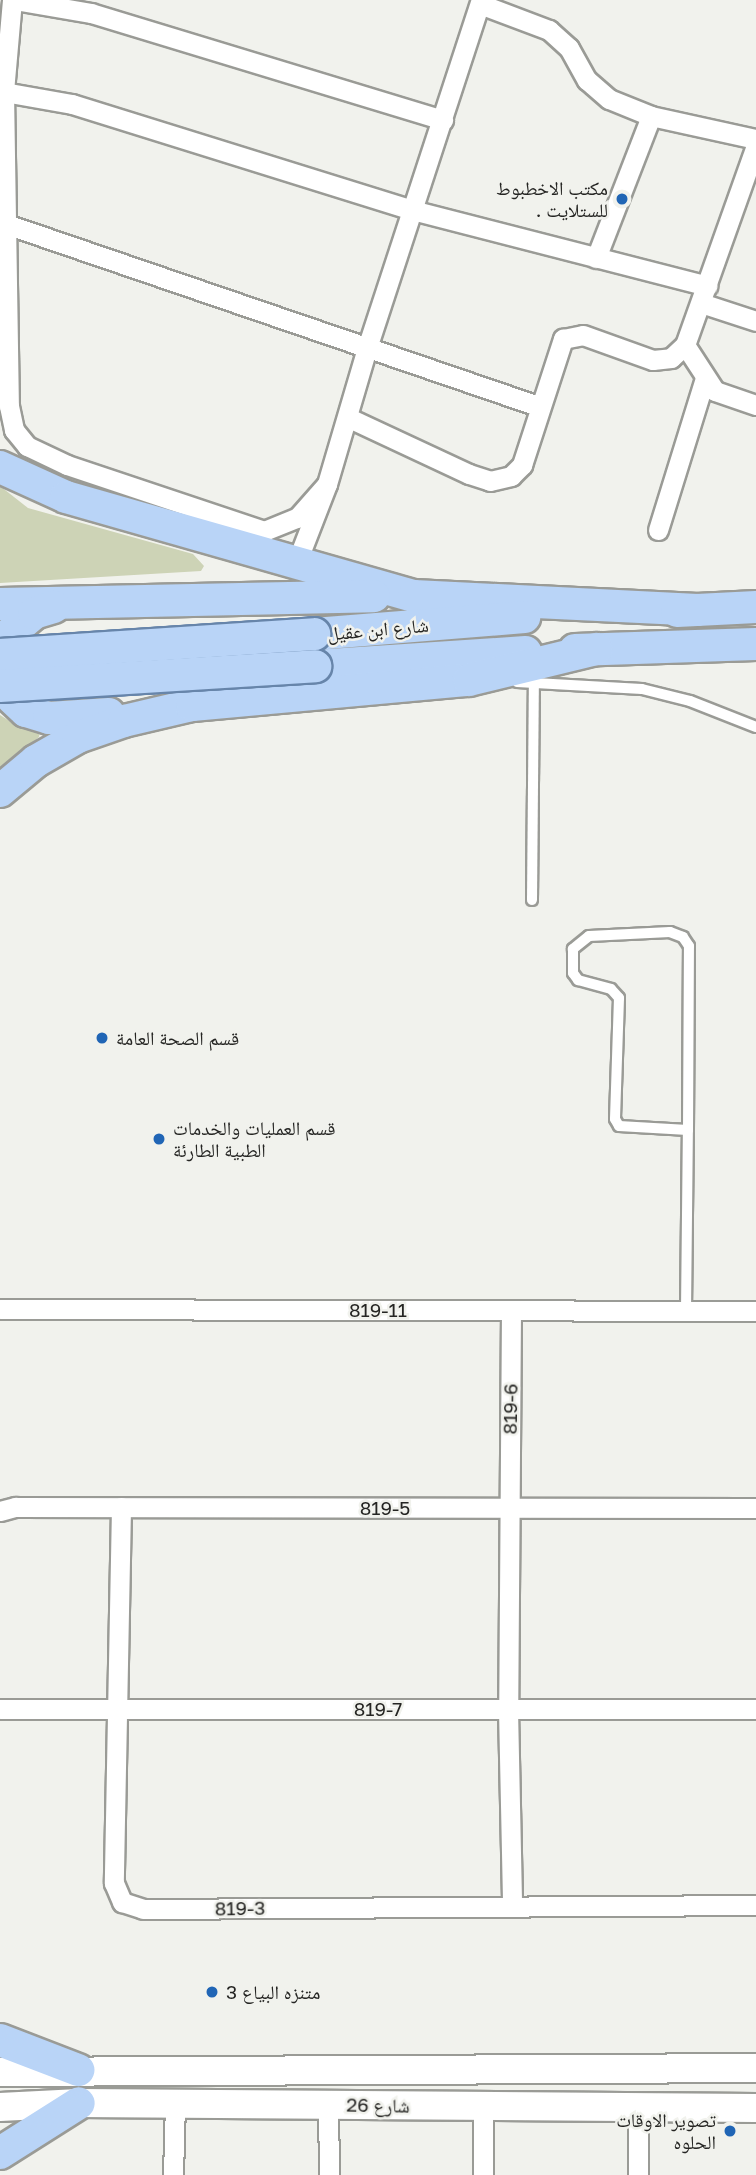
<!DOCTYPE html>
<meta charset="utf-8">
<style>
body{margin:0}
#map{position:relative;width:756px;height:2175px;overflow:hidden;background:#f1f2ed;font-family:"Golos Text","Noto Naskh Arabic",sans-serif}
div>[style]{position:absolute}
.green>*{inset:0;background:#cdd3b6}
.roads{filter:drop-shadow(2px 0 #9a9b96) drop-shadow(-2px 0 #9a9b96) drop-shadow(0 2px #9a9b96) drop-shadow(0 -2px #9a9b96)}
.lane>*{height:10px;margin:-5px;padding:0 5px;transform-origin:5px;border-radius:5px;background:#fff}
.street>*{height:19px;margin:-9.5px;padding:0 9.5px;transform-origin:9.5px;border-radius:9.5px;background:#fff}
.secondary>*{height:28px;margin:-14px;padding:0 14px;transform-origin:14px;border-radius:14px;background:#fff}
.primary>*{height:32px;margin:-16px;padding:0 16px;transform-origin:16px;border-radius:16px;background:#b9d4f7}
.bridges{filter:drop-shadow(2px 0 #6785aa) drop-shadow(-2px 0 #6785aa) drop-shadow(0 2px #6785aa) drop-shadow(0 -2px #6785aa)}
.primary-bridge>*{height:32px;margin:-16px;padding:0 16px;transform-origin:16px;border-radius:16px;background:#b9d4f7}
.dots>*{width:19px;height:19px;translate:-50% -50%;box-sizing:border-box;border:4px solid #f1f2ed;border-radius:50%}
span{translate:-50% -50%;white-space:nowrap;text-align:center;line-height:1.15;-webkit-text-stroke:5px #f1f2ed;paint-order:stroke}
.poi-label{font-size:19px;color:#252523}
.right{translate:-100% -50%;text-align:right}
.left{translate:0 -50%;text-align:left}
.street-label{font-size:19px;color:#252523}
</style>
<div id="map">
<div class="green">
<div style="clip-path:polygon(0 486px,28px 508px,193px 554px,204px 566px,201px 571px,0 583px)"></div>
<div style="clip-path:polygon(0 715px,19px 727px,40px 731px,39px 737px,0 771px)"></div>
</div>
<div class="roads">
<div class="lane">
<div style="left:517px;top:682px;width:125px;rotate:3.2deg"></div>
<div style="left:642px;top:689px;width:49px;rotate:14deg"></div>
<div style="left:690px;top:701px;width:71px;rotate:21.5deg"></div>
<div style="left:532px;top:900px;width:218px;rotate:-89.5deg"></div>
<div style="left:686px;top:1311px;width:181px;rotate:-89.4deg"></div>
<div style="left:688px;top:1130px;width:184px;rotate:-89.7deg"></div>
<div style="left:689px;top:946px;width:11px;rotate:-124deg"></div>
<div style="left:683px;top:937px;width:14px;rotate:-159deg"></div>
<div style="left:670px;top:932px;width:81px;rotate:177.2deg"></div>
<div style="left:589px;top:936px;width:21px;rotate:141deg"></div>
<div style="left:573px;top:949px;width:24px;rotate:90deg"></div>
<div style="left:573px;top:973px;width:9px;rotate:54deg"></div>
<div style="left:578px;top:980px;width:34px;rotate:15deg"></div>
<div style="left:611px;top:989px;width:12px;rotate:48deg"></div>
<div style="left:619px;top:998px;width:121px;rotate:91.9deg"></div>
<div style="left:615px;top:1119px;width:8px;rotate:60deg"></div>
<div style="left:619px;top:1126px;width:69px;rotate:3.3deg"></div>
</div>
<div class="street">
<div style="left:12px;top:0;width:92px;rotate:95deg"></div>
<div style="left:4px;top:92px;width:314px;rotate:89.1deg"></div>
<div style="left:9px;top:406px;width:25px;rotate:78deg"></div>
<div style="left:14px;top:430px;width:21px;rotate:51deg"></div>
<div style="left:27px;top:446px;width:44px;rotate:25.4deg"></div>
<div style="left:67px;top:465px;width:208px;rotate:18.5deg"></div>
<div style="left:264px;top:531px;width:35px;rotate:-22deg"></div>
<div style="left:297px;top:518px;width:45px;rotate:-48.6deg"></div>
<div style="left:15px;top:0;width:77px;rotate:9.7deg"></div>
<div style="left:91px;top:13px;width:368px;rotate:16.9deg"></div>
<div style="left:480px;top:4px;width:74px;rotate:20.6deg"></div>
<div style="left:549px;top:30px;width:27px;rotate:42deg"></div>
<div style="left:569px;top:48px;width:37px;rotate:61deg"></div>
<div style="left:587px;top:80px;width:29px;rotate:41deg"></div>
<div style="left:609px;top:99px;width:45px;rotate:22deg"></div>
<div style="left:651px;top:116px;width:107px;rotate:12.4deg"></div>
<div style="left:4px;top:92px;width:69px;rotate:10deg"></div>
<div style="left:72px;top:104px;width:356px;rotate:17.3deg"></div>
<div style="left:412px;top:210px;width:305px;rotate:14.4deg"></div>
<div style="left:6px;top:224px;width:565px;rotate:18.88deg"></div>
<div style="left:596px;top:258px;width:152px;rotate:-68.8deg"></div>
<div style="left:701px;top:303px;width:58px;rotate:18.1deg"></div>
<div style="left:685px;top:345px;width:55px;rotate:56.9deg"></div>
<div style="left:715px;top:391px;width:43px;rotate:18.9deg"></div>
<div style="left:349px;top:418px;width:132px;rotate:25deg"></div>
<div style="left:469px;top:474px;width:22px;rotate:18deg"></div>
<div style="left:490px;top:481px;width:22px;rotate:-13deg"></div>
<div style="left:511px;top:476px;width:16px;rotate:-45deg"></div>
<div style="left:522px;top:465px;width:133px;rotate:-72deg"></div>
<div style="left:563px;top:339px;width:20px;rotate:-11deg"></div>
<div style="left:583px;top:335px;width:74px;rotate:19.7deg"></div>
<div style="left:653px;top:360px;width:18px;rotate:-6deg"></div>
<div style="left:671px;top:358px;width:19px;rotate:-43deg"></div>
<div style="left:685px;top:345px;width:211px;rotate:-70.4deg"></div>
<div style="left:658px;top:530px;width:159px;rotate:-72.8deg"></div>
<div style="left:296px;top:564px;width:86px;rotate:-68.8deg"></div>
<div style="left:327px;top:484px;width:142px;rotate:-73.6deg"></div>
<div style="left:367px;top:348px;width:366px;rotate:-71.9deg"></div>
<div style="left:0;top:1309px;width:756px;rotate:0.15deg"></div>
<div style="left:511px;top:1310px;width:399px;rotate:90.4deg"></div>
<div style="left:508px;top:1709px;width:196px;rotate:88.8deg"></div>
<div style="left:121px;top:1507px;width:376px;rotate:91.1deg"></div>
<div style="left:114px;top:1883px;width:21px;rotate:67deg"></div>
<div style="left:122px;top:1902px;width:22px;rotate:18deg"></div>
<div style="left:143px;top:1909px;width:613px;rotate:-0.37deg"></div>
<div style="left:0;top:1511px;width:16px;rotate:-15deg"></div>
<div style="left:15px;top:1507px;width:741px;rotate:0.08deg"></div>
<div style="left:0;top:1709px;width:756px"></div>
<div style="left:328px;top:2104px;width:71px;rotate:89.2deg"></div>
<div style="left:173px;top:2175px;width:71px;rotate:-88.4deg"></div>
<div style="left:483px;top:2175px;width:68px;rotate:-90deg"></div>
<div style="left:638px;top:2175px;width:68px;rotate:-90deg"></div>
</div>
<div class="secondary">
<div style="left:0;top:2072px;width:756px;rotate:-0.3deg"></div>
<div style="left:0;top:2107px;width:79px;rotate:-2.9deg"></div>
<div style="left:79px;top:2103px;width:677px;rotate:0.42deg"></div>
</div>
<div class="primary">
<div style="left:0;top:467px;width:72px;rotate:24.4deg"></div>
<div style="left:66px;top:497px;width:362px;rotate:15.9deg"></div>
<div style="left:414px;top:596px;width:284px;rotate:2.8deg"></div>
<div style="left:0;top:604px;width:374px;rotate:-1.2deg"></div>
<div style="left:677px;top:611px;width:79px;rotate:-2.9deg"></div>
<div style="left:314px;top:634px;width:211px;rotate:-4.6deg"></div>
<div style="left:7px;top:636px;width:35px;rotate:-40deg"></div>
<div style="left:34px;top:613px;width:21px;rotate:-17deg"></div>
<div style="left:575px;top:650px;width:181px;rotate:-1.9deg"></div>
<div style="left:315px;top:666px;width:211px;rotate:-3.8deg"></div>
<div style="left:12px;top:698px;width:19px;rotate:43deg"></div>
<div style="left:26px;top:711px;width:24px;rotate:17deg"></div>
<div style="left:49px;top:718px;width:60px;rotate:-3.8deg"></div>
<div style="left:0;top:791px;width:47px;rotate:-39.8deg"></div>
<div style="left:36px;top:761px;width:48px;rotate:-29.7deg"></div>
<div style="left:78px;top:737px;width:49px;rotate:-19.2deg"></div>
<div style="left:124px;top:721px;width:70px;rotate:-13.2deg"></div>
<div style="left:192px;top:705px;width:278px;rotate:-5.2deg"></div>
<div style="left:469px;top:680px;width:131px;rotate:-13.7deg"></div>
<div style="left:0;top:2040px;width:84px;rotate:21deg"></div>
<div style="left:0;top:2153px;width:93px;rotate:-32.3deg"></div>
</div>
</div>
<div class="bridges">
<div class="primary-bridge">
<div style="left:0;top:655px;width:315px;rotate:-3.8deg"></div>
<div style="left:0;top:686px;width:316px;rotate:-3.6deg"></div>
</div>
</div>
<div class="dots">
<div style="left:622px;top:199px;background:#2065b5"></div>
<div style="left:102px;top:1038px;background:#2065b5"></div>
<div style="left:159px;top:1139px;background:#2065b5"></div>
<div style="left:212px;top:1992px;background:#2065b5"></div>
<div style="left:730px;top:2131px;background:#2065b5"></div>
</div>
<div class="poi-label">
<span class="right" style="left:608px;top:199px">مكتب الاخطبوط<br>. للستلايت</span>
<span class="left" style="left:116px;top:1038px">قسم الصحة العامة</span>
<span class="left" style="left:173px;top:1139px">قسم العمليات والخدمات<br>الطبية الطارئة</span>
<span class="left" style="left:226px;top:1992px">متنزه البياع 3</span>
<span class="right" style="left:716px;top:2131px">تصوير الاوقات<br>الحلوه</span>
</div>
<div class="street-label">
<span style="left:378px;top:629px;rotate:-5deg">شارع ابن عقيل</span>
<span style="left:378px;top:1310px">819-11</span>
<span style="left:510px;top:1409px;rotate:-89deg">819-6</span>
<span style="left:385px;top:1508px">819-5</span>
<span style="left:378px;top:1709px">819-7</span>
<span style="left:240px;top:1908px;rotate:-1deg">819-3</span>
<span style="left:378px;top:2105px;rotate:1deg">شارع 26</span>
</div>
</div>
